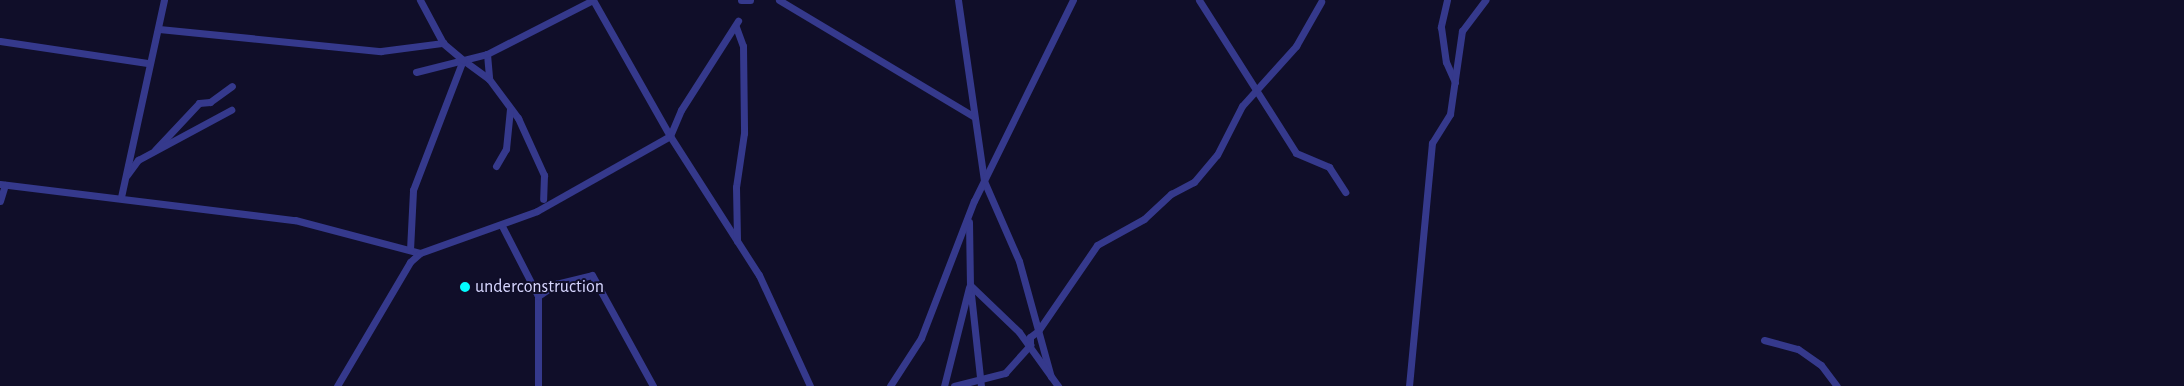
<!DOCTYPE html>
<style>
body{margin:0}
#map{position:relative;width:2184px;height:386px;overflow:hidden;background:#100e29;font-family:"Alegreya Sans",sans-serif}
div>[style]{position:absolute}
.minor>*{height:7px;margin:-3.5px;padding:0 3.5px;transform-origin:3.5px;border-radius:3.5px;background:#35398c}
.dots>*{width:14px;height:14px;translate:-50% -50%;box-sizing:border-box;border:2px solid #100e29;border-radius:50%}
span{translate:-50% -50%;white-space:nowrap;text-align:center;line-height:1.15;-webkit-text-stroke:4px #100e29;paint-order:stroke}
.poi-label{font-size:18px;color:#d7d6ff}
.left{translate:0 -50%;text-align:left}
</style>
<div id="map">
<div class="minor">
<div style="left:593px;top:0;width:156px;rotate:60.5deg"></div>
<div style="left:670px;top:136px;width:165px;rotate:57.4deg"></div>
<div style="left:759px;top:275px;width:122px;rotate:65.3deg"></div>
<div style="left:741px;top:0;width:9px"></div>
<div style="left:779px;top:0;width:226px;rotate:30.9deg"></div>
<div style="left:958px;top:0;width:183px;rotate:81.8deg"></div>
<div style="left:984px;top:181px;width:87px;rotate:66.4deg"></div>
<div style="left:1019px;top:261px;width:120px;rotate:74.6deg"></div>
<div style="left:1199px;top:0;width:181px;rotate:57.6deg"></div>
<div style="left:1296px;top:153px;width:36px;rotate:23deg"></div>
<div style="left:1329px;top:167px;width:30px;rotate:57deg"></div>
<div style="left:1447px;top:0;width:28px;rotate:103deg"></div>
<div style="left:1441px;top:27px;width:35px;rotate:82deg"></div>
<div style="left:1446px;top:62px;width:22px;rotate:66deg"></div>
<div style="left:736px;top:27px;width:20px;rotate:70deg"></div>
<div style="left:743px;top:46px;width:87px;rotate:89.3deg"></div>
<div style="left:744px;top:133px;width:55px;rotate:98.4deg"></div>
<div style="left:736px;top:187px;width:54px;rotate:88.9deg"></div>
<div style="left:159px;top:29px;width:223px;rotate:5.7deg"></div>
<div style="left:381px;top:51px;width:63px;rotate:-7.4deg"></div>
<div style="left:0;top:41px;width:149px;rotate:8.5deg"></div>
<div style="left:487px;top:54px;width:25px;rotate:85deg"></div>
<div style="left:489px;top:79px;width:49px;rotate:53.4deg"></div>
<div style="left:518px;top:118px;width:63px;rotate:65.5deg"></div>
<div style="left:544px;top:175px;width:24px;rotate:92deg"></div>
<div style="left:463px;top:60px;width:32px;rotate:36deg"></div>
<div style="left:416px;top:72px;width:73px;rotate:-14.2deg"></div>
<div style="left:487px;top:54px;width:119px;rotate:-27deg"></div>
<div style="left:155px;top:150px;width:64px;rotate:-46.9deg"></div>
<div style="left:199px;top:103px;width:11px;rotate:-5deg"></div>
<div style="left:210px;top:102px;width:27px;rotate:-36deg"></div>
<div style="left:496px;top:166px;width:20px;rotate:-60deg"></div>
<div style="left:506px;top:149px;width:40px;rotate:-84.3deg"></div>
<div style="left:127px;top:175px;width:19px;rotate:-54deg"></div>
<div style="left:138px;top:160px;width:106px;rotate:-28.3deg"></div>
<div style="left:0;top:184px;width:297px;rotate:7deg"></div>
<div style="left:295px;top:220px;width:129px;rotate:14.8deg"></div>
<div style="left:121px;top:197px;width:202px;rotate:-77.7deg"></div>
<div style="left:0;top:201px;width:17px;rotate:-73deg"></div>
<div style="left:969px;top:222px;width:63px;rotate:89.1deg"></div>
<div style="left:970px;top:285px;width:102px;rotate:83.8deg"></div>
<div style="left:502px;top:226px;width:79px;rotate:62.8deg"></div>
<div style="left:538px;top:296px;width:90px;rotate:90deg"></div>
<div style="left:410px;top:250px;width:60px;rotate:-87.1deg"></div>
<div style="left:413px;top:190px;width:139px;rotate:-69deg"></div>
<div style="left:463px;top:60px;width:26px;rotate:-140deg"></div>
<div style="left:443px;top:43px;width:49px;rotate:-118.1deg"></div>
<div style="left:970px;top:285px;width:68px;rotate:43.8deg"></div>
<div style="left:1019px;top:332px;width:67px;rotate:54.2deg"></div>
<div style="left:538px;top:296px;width:22px;rotate:-34deg"></div>
<div style="left:556px;top:284px;width:37px;rotate:-14deg"></div>
<div style="left:592px;top:275px;width:127px;rotate:61.2deg"></div>
<div style="left:1764px;top:340px;width:35px;rotate:15deg"></div>
<div style="left:1798px;top:349px;width:28px;rotate:35deg"></div>
<div style="left:1821px;top:365px;width:26px;rotate:53deg"></div>
<div style="left:337px;top:386px;width:144px;rotate:-59.5deg"></div>
<div style="left:410px;top:262px;width:13px;rotate:-42deg"></div>
<div style="left:420px;top:253px;width:124px;rotate:-19.7deg"></div>
<div style="left:537px;top:211px;width:153px;rotate:-29.4deg"></div>
<div style="left:670px;top:136px;width:28px;rotate:-67deg"></div>
<div style="left:681px;top:110px;width:106px;rotate:-57.4deg"></div>
<div style="left:890px;top:386px;width:57px;rotate:-57.1deg"></div>
<div style="left:921px;top:338px;width:147px;rotate:-68.9deg"></div>
<div style="left:974px;top:201px;width:224px;rotate:-63.8deg"></div>
<div style="left:944px;top:386px;width:102px;rotate:-75.8deg"></div>
<div style="left:954px;top:386px;width:53px;rotate:-14.3deg"></div>
<div style="left:1005px;top:373px;width:38px;rotate:-48deg"></div>
<div style="left:1030px;top:345px;width:8px;rotate:-90deg"></div>
<div style="left:1030px;top:337px;width:10px;rotate:-37deg"></div>
<div style="left:1038px;top:331px;width:104px;rotate:-55.5deg"></div>
<div style="left:1097px;top:245px;width:54px;rotate:-29deg"></div>
<div style="left:1144px;top:219px;width:37px;rotate:-43deg"></div>
<div style="left:1171px;top:194px;width:26px;rotate:-28deg"></div>
<div style="left:1194px;top:182px;width:35px;rotate:-50deg"></div>
<div style="left:1217px;top:155px;width:55px;rotate:-63deg"></div>
<div style="left:1242px;top:106px;width:81px;rotate:-48deg"></div>
<div style="left:1296px;top:46px;width:51px;rotate:-60.4deg"></div>
<div style="left:1409px;top:386px;width:244px;rotate:-84.6deg"></div>
<div style="left:1432px;top:143px;width:34px;rotate:-58deg"></div>
<div style="left:1450px;top:114px;width:84px;rotate:-81.8deg"></div>
<div style="left:1462px;top:31px;width:39px;rotate:-53deg"></div>
</div>
<div class="dots">
<div style="left:465px;top:287px;background:#02fdff"></div>
</div>
<div class="poi-label">
<span class="left" style="left:475px;top:287px">underconstruction</span>
</div>
</div>
